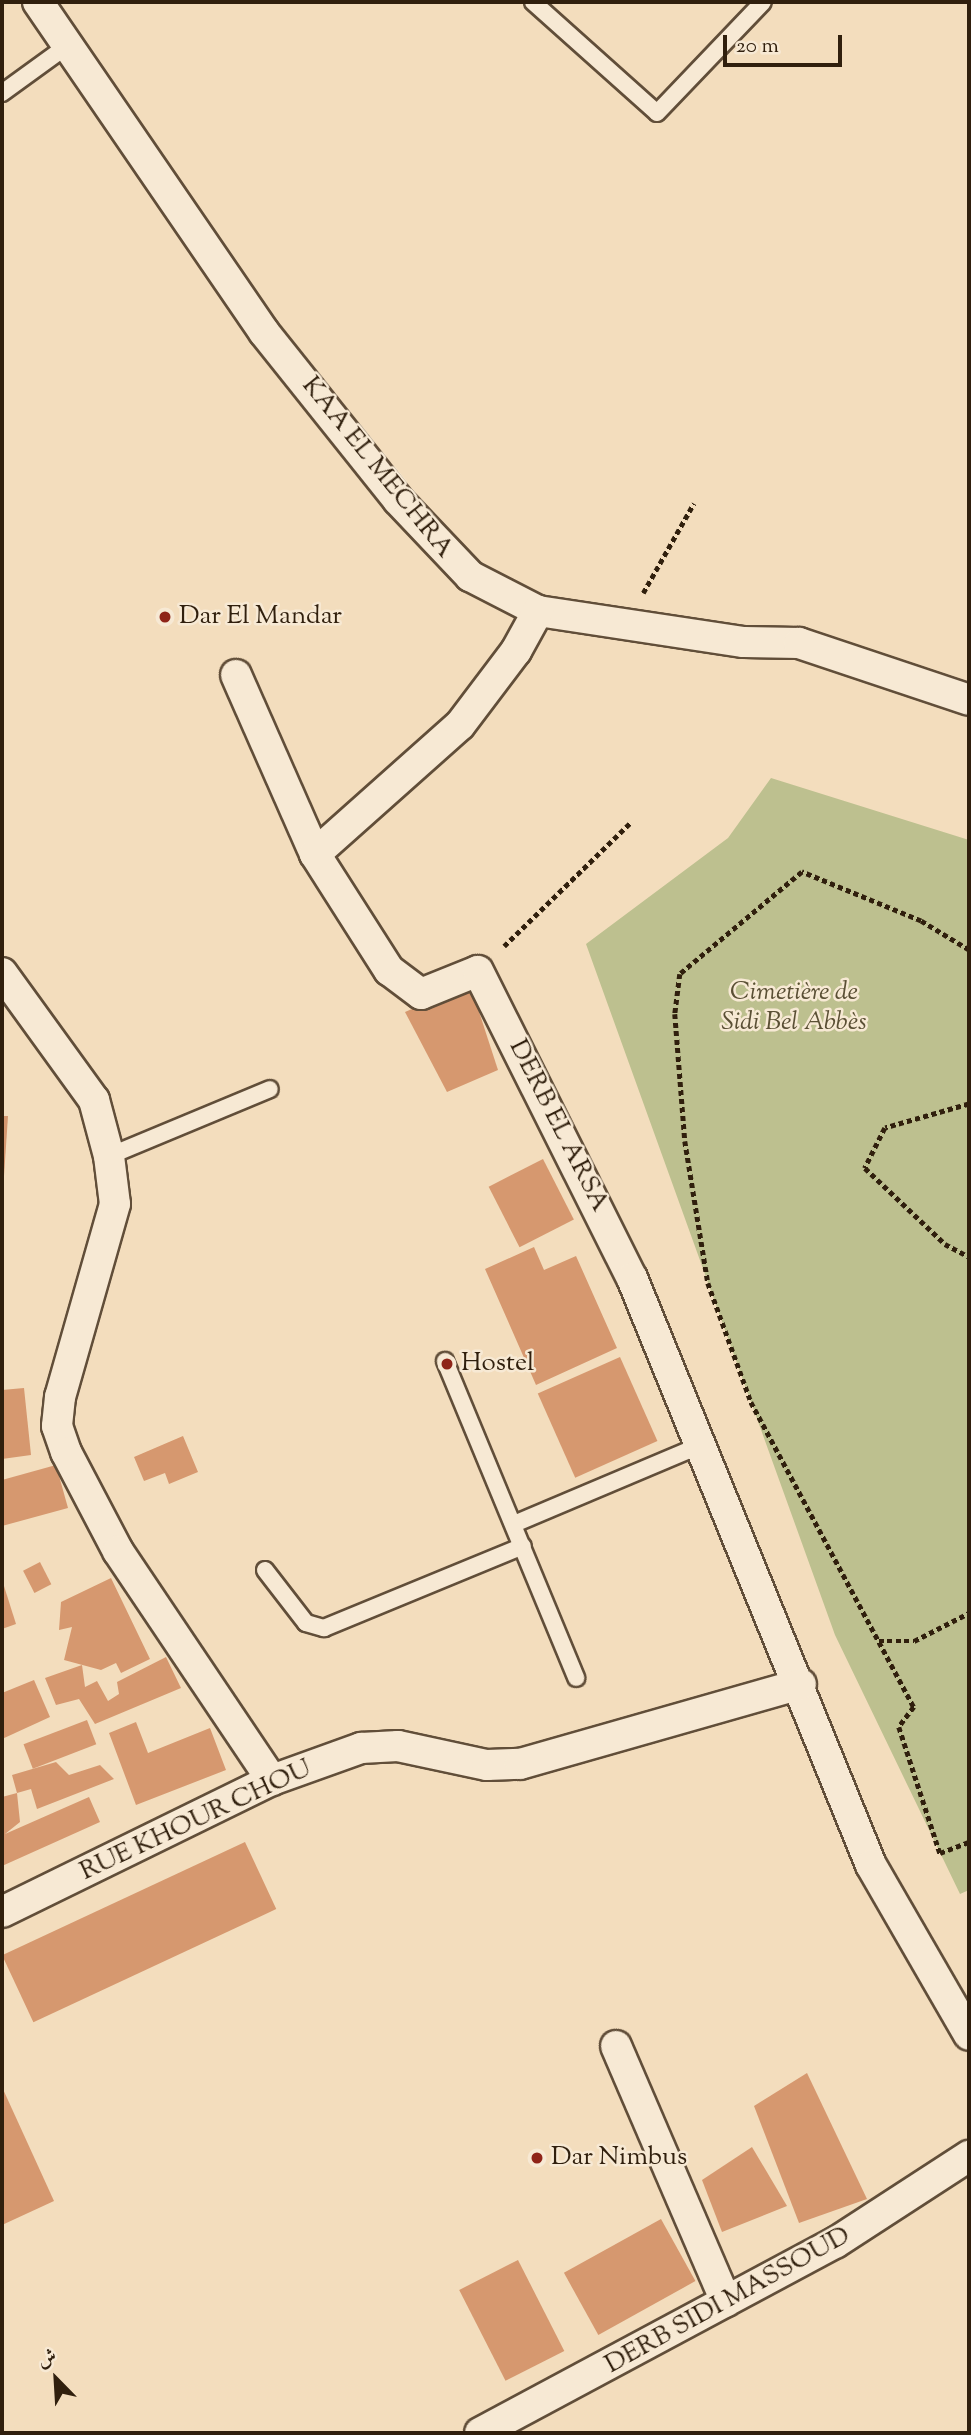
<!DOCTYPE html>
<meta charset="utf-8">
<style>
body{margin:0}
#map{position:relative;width:971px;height:2435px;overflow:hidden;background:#f3ddbd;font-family:"Sorts Mill Goudy",Amiri,serif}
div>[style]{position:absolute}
.green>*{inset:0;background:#bdc08f}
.building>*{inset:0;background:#d6986f;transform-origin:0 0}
.path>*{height:4.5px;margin-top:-2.25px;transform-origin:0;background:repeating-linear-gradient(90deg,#301f0d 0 5px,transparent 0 8.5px)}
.roads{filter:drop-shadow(2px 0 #614e39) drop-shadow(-2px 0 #614e39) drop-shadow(0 2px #614e39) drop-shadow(0 -2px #614e39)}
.lane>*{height:16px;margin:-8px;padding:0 8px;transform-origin:8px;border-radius:8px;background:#f7e9d4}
.street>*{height:30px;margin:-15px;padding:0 15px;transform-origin:15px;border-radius:15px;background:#f7e9d4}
.dots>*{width:19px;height:19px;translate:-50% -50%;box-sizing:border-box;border:4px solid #f7e9d4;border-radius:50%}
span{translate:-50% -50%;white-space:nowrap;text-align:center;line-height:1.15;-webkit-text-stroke:5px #f7e9d4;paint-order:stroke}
.street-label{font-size:26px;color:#301f0d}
.poi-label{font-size:26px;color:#301f0d}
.left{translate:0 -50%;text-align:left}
.park-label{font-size:26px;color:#5a4f34;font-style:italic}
.frame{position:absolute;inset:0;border:4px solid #301f0d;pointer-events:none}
.north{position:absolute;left:21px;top:2344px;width:70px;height:70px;-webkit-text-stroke:5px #f7e9d4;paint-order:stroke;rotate:336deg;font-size:19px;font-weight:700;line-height:28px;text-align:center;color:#301f0d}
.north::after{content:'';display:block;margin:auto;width:24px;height:32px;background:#301f0d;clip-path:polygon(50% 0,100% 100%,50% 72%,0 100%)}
.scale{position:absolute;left:723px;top:35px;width:119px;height:32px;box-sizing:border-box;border:4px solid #301f0d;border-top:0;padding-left:9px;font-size:21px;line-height:24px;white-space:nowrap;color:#301f0d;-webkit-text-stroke:5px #f7e9d4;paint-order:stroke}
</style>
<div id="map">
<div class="green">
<div style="clip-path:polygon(771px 778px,969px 840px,969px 1890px,960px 1894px,835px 1635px,586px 944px,728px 838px)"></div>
</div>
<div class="building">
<div style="clip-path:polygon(470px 984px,498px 1070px,447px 1092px,405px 1012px)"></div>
<div style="clip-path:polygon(2px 1116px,8px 1116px,4px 1176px,2px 1176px)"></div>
<div style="left:543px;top:1159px;width:68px;height:61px;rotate:63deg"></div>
<div style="clip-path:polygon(534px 1247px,544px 1270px,576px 1256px,617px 1348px,536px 1385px,485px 1269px)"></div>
<div style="left:620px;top:1357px;width:92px;height:90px;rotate:66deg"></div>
<div style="clip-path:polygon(24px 1388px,31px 1455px,2px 1459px,2px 1390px)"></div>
<div style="clip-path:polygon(183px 1436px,198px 1472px,169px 1484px,165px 1473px,144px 1481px,134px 1457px)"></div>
<div style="clip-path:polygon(56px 1465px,68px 1508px,2px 1526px,2px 1480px)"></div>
<div style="left:40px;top:1562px;width:25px;height:19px;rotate:63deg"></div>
<div style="clip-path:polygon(111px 1578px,150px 1659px,121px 1673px,116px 1663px,101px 1670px,64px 1660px,72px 1627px,59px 1630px,61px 1602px)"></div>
<div style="clip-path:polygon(4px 1586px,16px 1624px,2px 1629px,2px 1587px)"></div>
<div style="clip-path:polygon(166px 1657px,181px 1688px,95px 1724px,79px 1699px,56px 1705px,45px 1678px,82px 1665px,85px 1687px,97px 1681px,108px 1701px,119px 1694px,117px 1682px)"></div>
<div style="clip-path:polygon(34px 1680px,50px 1717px,2px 1739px,2px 1693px)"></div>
<div style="left:87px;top:1720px;width:26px;height:68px;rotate:69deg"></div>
<div style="clip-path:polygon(136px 1722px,148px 1753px,210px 1728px,226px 1770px,136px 1805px,109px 1733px)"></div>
<div style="clip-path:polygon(56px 1762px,69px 1775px,100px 1765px,114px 1779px,37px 1809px,31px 1789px,17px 1793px,12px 1775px)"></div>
<div style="clip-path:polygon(17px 1793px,20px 1822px,5px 1834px,89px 1797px,100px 1822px,2px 1866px,2px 1797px)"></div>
<div style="left:245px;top:1842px;width:74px;height:268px;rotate:65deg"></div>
<div style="clip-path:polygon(807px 2073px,867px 2199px,799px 2223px,754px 2106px)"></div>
<div style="clip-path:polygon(2px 2087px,54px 2201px,2px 2225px)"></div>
<div style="clip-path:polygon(752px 2147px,787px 2206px,722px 2232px,702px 2180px)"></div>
<div style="left:661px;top:2219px;width:71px;height:111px;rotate:61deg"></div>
<div style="left:518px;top:2260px;width:102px;height:66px;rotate:63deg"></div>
</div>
<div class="path">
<div style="left:643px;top:593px;width:103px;rotate:-60.5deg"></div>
<div style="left:504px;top:946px;width:177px;rotate:-44.3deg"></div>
<div style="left:969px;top:950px;width:56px;rotate:-148.9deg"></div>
<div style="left:921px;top:921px;width:129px;rotate:-157.6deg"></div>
<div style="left:802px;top:872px;width:159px;rotate:140.1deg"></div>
<div style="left:680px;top:974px;width:40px;rotate:97.1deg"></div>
<div style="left:675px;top:1014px;width:127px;rotate:85.5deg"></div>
<div style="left:685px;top:1141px;width:144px;rotate:80.8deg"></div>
<div style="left:708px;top:1283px;width:127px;rotate:70.1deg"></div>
<div style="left:751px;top:1402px;width:346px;rotate:61.9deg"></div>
<div style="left:914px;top:1707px;width:25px;rotate:127deg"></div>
<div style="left:899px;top:1727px;width:133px;rotate:72deg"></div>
<div style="left:940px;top:1853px;width:31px;rotate:-21deg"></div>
<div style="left:969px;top:1104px;width:87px;rotate:164.1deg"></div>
<div style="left:885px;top:1128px;width:45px;rotate:116.6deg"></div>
<div style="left:865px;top:1168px;width:110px;rotate:43.5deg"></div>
<div style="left:945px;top:1244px;width:27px;rotate:28deg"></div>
<div style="left:879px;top:1641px;width:35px"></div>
<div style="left:914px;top:1641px;width:62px;rotate:-27deg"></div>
</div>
<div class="roads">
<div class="lane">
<div style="left:533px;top:2px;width:166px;rotate:41.8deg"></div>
<div style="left:657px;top:113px;width:153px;rotate:-46.3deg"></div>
<div style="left:2px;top:93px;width:80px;rotate:-35.9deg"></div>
<div style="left:109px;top:1156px;width:174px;rotate:-22.6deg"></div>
<div style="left:445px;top:1361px;width:343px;rotate:67.5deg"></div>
<div style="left:514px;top:1524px;width:205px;rotate:-22.9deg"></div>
<div style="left:265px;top:1570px;width:67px;rotate:52.3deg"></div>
<div style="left:306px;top:1623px;width:19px;rotate:16deg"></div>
<div style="left:324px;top:1628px;width:215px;rotate:-22.4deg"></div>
</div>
<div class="street">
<div style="left:38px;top:2px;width:400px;rotate:55.6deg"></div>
<div style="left:264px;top:332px;width:215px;rotate:51.4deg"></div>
<div style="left:398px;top:500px;width:105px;rotate:46.5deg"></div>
<div style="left:470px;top:576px;width:76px;rotate:27.2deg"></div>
<div style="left:538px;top:611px;width:208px;rotate:8.6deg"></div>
<div style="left:744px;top:642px;width:55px;rotate:1deg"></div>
<div style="left:799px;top:643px;width:179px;rotate:18.5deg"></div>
<div style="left:236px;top:675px;width:196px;rotate:66.2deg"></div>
<div style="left:315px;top:854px;width:138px;rotate:57.5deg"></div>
<div style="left:389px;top:970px;width:40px;rotate:37deg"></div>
<div style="left:421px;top:994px;width:61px;rotate:-22deg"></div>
<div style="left:478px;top:971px;width:343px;rotate:63.4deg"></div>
<div style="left:632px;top:1278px;width:634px;rotate:67.85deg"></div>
<div style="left:871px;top:1865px;width:196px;rotate:60deg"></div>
<div style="left:315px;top:854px;width:194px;rotate:-41.7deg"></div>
<div style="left:460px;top:725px;width:93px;rotate:-52.9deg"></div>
<div style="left:516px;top:651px;width:46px;rotate:-61.2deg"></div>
<div style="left:2px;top:973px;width:157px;rotate:54.1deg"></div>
<div style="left:94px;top:1100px;width:58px;rotate:75deg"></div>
<div style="left:109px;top:1156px;width:48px;rotate:82.9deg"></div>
<div style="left:115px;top:1204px;width:201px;rotate:105.9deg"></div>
<div style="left:60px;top:1397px;width:29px;rotate:96deg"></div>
<div style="left:57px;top:1426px;width:28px;rotate:71deg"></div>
<div style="left:66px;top:1452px;width:112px;rotate:62.3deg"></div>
<div style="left:118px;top:1551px;width:276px;rotate:56.1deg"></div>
<div style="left:2px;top:1912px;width:301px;rotate:-26.1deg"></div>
<div style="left:272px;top:1780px;width:95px;rotate:-19.8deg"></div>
<div style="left:361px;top:1748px;width:37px;rotate:-3deg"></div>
<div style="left:398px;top:1746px;width:91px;rotate:12.1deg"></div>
<div style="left:487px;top:1765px;width:33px;rotate:-2deg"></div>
<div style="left:520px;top:1764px;width:292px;rotate:-15.9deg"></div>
<div style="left:616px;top:2046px;width:278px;rotate:66.7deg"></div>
<div style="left:480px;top:2433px;width:403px;rotate:-28.2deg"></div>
<div style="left:835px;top:2243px;width:160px;rotate:-33deg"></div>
</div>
</div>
<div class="dots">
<div style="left:165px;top:617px;background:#8f2418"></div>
<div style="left:447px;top:1364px;background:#8f2418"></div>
<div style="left:537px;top:2158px;background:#8f2418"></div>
</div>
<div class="street-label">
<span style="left:377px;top:468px;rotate:51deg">KAA EL MECHRA</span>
<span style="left:558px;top:1126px;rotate:63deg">DERB EL ARSA</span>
<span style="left:196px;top:1821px;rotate:-25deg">RUE KHOUR CHOU</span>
<span style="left:728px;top:2301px;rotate:-29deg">DERB SIDI MASSOUD</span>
</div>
<div class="poi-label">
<span class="left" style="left:179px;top:617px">Dar El Mandar</span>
<span class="left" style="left:461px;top:1364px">Hostel</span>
<span class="left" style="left:551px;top:2158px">Dar Nimbus</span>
</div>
<div class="park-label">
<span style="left:794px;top:1008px">Cimetière de<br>Sidi Bel Abbès</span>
</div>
<div class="frame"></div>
<div class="north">ش</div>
<div class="scale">20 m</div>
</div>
